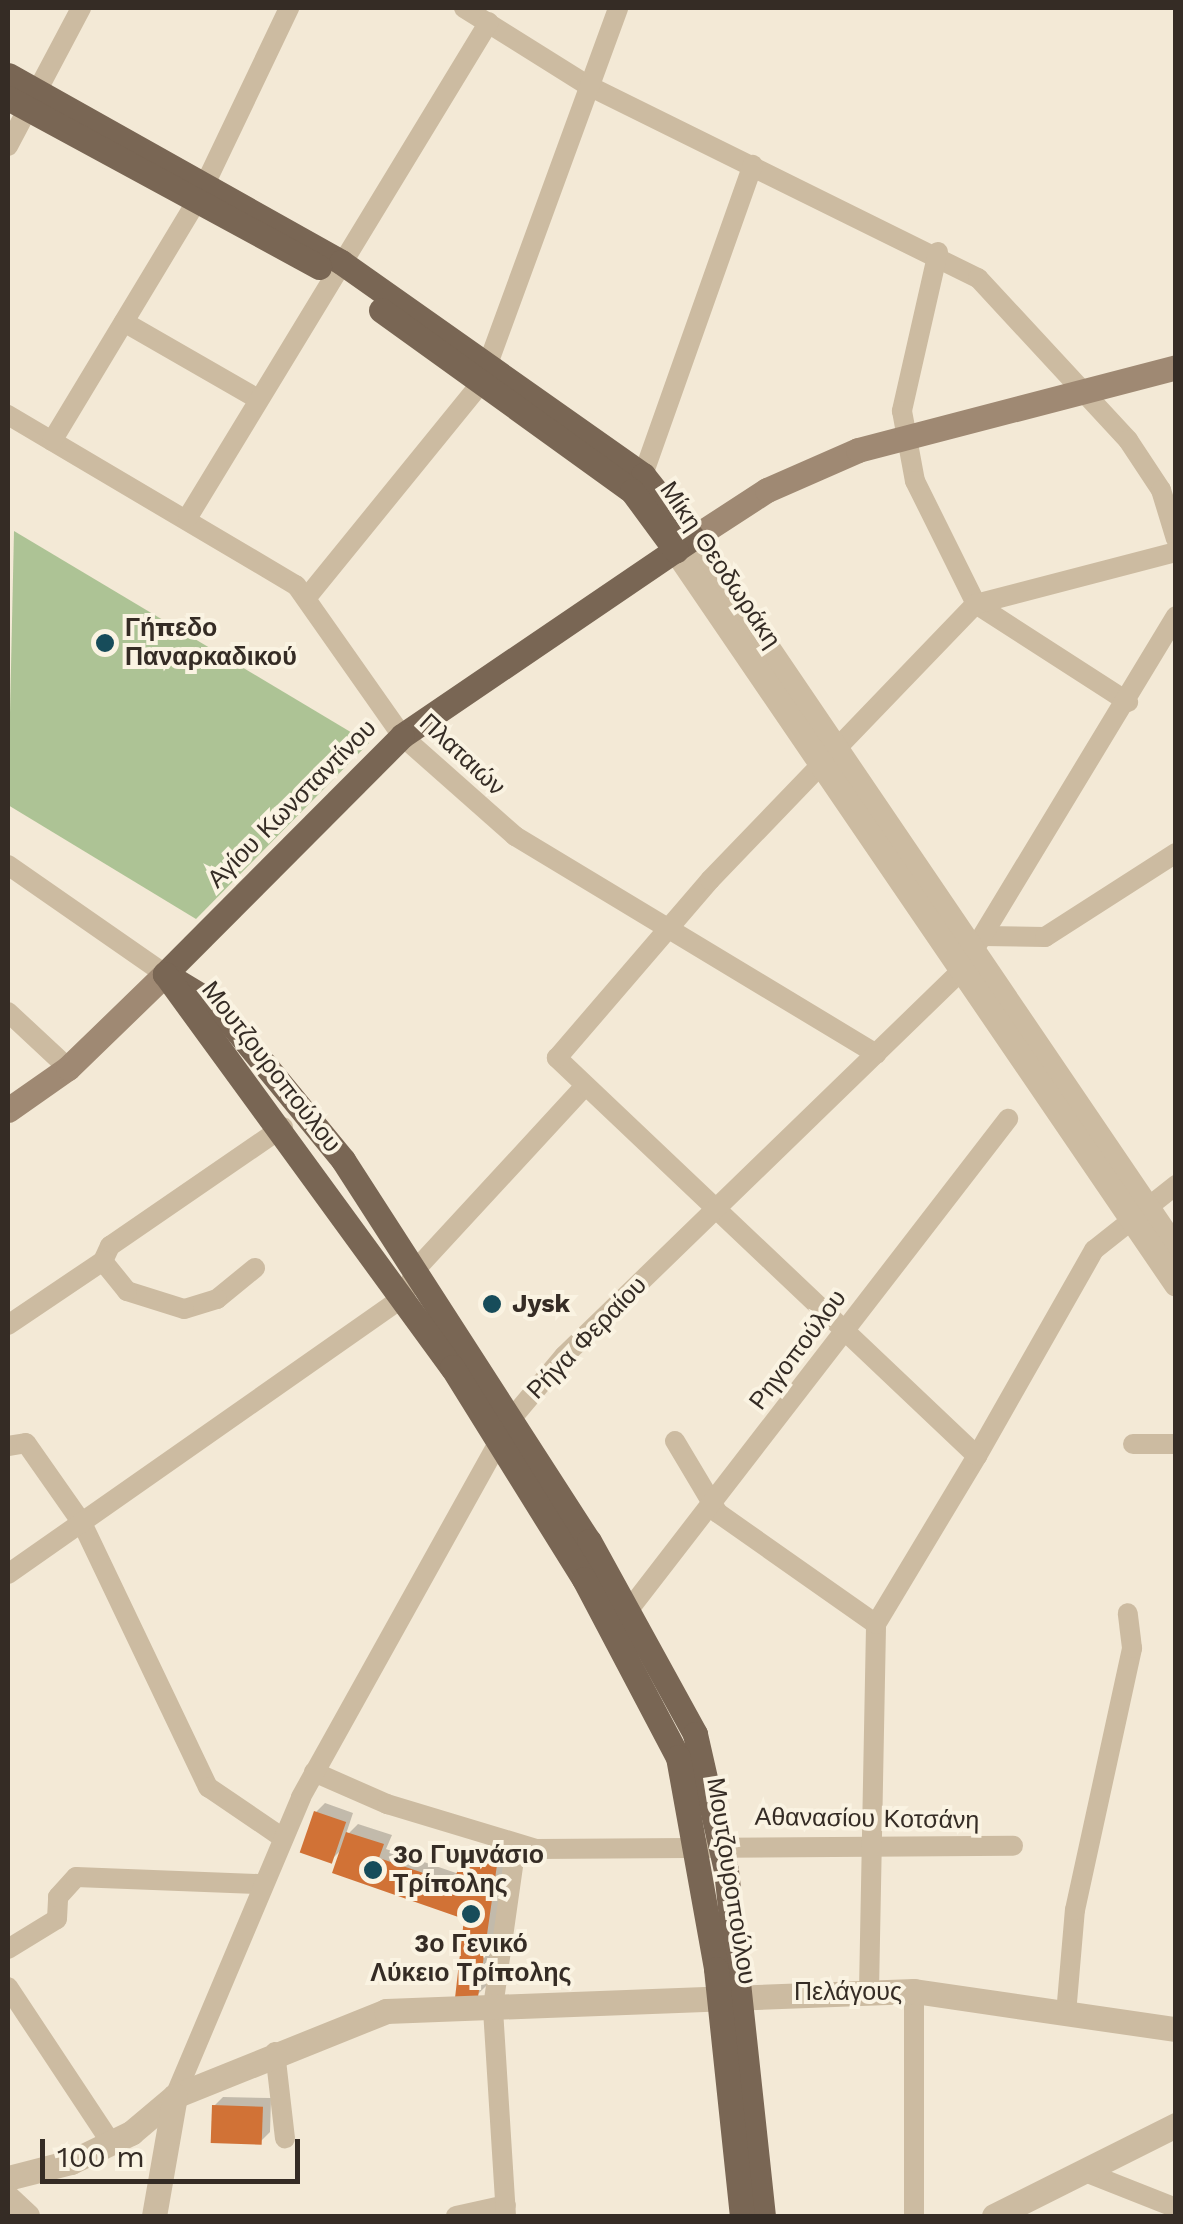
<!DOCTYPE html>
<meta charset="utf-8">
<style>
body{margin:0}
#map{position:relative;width:1183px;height:2224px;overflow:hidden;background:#f3e9d6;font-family:"Work Sans",sans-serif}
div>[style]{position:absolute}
.green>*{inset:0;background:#adc395}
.shadow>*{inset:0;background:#0003}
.building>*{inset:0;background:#d17236;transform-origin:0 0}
.minor>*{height:20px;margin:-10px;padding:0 10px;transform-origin:10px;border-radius:10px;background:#ccbba1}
.tertiary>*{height:25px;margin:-12.5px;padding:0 12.5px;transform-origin:12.5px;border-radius:12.5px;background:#ccbba1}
.secondary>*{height:25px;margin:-12.5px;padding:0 12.5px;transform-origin:12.5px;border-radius:12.5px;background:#9f8973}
.primary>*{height:25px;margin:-12.5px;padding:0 12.5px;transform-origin:12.5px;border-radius:12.5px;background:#796654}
.dots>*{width:28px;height:28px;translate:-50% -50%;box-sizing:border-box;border:5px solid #faf3e2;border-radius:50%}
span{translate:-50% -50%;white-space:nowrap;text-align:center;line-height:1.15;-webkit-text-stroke:8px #faf3e2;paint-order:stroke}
.street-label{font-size:25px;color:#352c25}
.poi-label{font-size:25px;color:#352c25;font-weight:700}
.left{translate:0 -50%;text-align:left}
.frame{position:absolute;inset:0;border:10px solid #352c25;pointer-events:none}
.scale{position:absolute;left:40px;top:2139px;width:260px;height:45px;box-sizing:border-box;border:5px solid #352c25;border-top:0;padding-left:12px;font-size:30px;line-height:35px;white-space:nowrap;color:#352c25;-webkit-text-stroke:8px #faf3e2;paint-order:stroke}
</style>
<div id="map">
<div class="green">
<div style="clip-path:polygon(14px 531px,369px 743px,196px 919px,8px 805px)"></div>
</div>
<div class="shadow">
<div style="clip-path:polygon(325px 1803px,353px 1813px,345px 1837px,358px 1824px,392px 1835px,386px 1849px,459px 1874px,474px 1848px,505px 1856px,487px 1985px,477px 1995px,467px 1917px,344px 1847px,331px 1860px,316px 1812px)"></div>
<div style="clip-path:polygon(223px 2097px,271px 2098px,270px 2132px,261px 2141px,214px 2106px)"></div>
</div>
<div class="building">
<div style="left:314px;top:1811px;width:34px;height:44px;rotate:19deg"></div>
<div style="clip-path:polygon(346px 1832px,384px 1844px,379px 1858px,453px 1883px,463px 1856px,497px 1865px,478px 1997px,455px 1998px,464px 1919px,332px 1873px)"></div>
<div style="left:212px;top:2105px;width:51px;height:38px;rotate:2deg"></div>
</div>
<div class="minor">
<div style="left:464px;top:8px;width:147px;rotate:32deg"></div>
<div style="left:589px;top:86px;width:434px;rotate:26.3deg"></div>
<div style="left:978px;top:278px;width:221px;rotate:47.2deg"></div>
<div style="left:1128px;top:440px;width:60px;rotate:56.6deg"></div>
<div style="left:1161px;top:490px;width:51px;rotate:73deg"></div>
<div style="left:8px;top:146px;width:156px;rotate:-62.1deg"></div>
<div style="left:938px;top:252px;width:163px;rotate:102.8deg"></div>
<div style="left:902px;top:411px;width:71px;rotate:79.5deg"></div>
<div style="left:915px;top:481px;width:137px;rotate:63.6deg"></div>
<div style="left:976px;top:604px;width:181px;rotate:32.8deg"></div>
<div style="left:124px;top:322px;width:155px;rotate:29.9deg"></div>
<div style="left:8px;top:415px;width:334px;rotate:30.6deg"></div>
<div style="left:296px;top:585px;width:184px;rotate:54.9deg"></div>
<div style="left:402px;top:736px;width:151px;rotate:41.5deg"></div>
<div style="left:515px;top:836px;width:422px;rotate:31.1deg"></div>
<div style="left:52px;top:441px;width:283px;rotate:-58.9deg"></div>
<div style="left:198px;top:199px;width:212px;rotate:-64.5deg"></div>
<div style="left:643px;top:475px;width:329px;rotate:-70.5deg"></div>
<div style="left:188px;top:517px;width:579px;rotate:-58.7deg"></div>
<div style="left:308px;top:596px;width:274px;rotate:-50.9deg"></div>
<div style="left:481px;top:383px;width:399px;rotate:-69.9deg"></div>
<div style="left:8px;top:865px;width:191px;rotate:34.8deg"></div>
<div style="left:983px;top:936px;width:62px;rotate:0.9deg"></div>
<div style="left:1045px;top:937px;width:156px;rotate:-32.7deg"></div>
<div style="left:8px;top:1012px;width:82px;rotate:43deg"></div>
<div style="left:255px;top:1268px;width:49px;rotate:140.8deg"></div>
<div style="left:217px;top:1299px;width:34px;rotate:163deg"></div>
<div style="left:184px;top:1309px;width:60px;rotate:-162.5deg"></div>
<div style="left:127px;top:1291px;width:38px;rotate:-129deg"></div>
<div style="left:103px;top:1261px;width:17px;rotate:-65deg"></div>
<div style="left:110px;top:1246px;width:210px;rotate:-34.5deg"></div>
<div style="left:8px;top:1325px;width:115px;rotate:-34deg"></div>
<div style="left:675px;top:1441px;width:84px;rotate:59.2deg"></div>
<div style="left:718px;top:1513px;width:193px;rotate:35.1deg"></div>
<div style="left:1133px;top:1444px;width:43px"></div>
<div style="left:8px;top:1446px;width:18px;rotate:-9deg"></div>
<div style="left:26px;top:1443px;width:98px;rotate:55deg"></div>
<div style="left:82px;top:1523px;width:293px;rotate:64.5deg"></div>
<div style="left:208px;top:1787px;width:91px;rotate:34.2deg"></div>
<div style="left:977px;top:1456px;width:237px;rotate:-60.4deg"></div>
<div style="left:1094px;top:1250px;width:105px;rotate:-38.4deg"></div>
<div style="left:8px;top:1574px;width:482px;rotate:-35deg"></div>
<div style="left:403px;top:1297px;width:32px;rotate:-64deg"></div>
<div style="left:417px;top:1268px;width:242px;rotate:-47.3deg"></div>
<div style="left:628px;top:1611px;width:622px;rotate:-52.32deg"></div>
<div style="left:314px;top:1772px;width:80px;rotate:23.7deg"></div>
<div style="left:387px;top:1804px;width:156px;rotate:16.8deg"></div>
<div style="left:536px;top:1849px;width:477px;rotate:-0.4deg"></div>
<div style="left:8px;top:1949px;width:57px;rotate:-31.5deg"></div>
<div style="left:57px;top:1919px;width:22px;rotate:-87deg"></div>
<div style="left:58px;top:1897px;width:27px;rotate:-48deg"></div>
<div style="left:76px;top:1877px;width:186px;rotate:2.2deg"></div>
<div style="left:8px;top:1987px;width:188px;rotate:56.5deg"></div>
<div style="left:869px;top:1991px;width:367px;rotate:-88.9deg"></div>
<div style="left:876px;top:1624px;width:196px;rotate:-59deg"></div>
<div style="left:977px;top:1456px;width:579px;rotate:-136.54deg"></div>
<div style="left:557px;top:1058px;width:235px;rotate:-49.3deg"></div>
<div style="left:710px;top:880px;width:383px;rotate:-46.1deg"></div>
<div style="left:976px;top:604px;width:207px;rotate:-14.6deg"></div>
<div style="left:1066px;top:2014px;width:104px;rotate:-85.1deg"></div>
<div style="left:1075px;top:1910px;width:268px;rotate:-77.7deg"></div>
<div style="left:1132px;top:1648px;width:35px;rotate:-97deg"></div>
<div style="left:275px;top:2052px;width:87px;rotate:83.4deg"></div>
<div style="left:175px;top:2096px;width:324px;rotate:-67.1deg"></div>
<div style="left:301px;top:1797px;width:434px;rotate:-60.9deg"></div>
<div style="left:512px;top:1418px;width:81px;rotate:-50deg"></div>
<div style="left:564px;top:1356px;width:553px;rotate:-44.12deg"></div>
<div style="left:961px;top:971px;width:415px;rotate:-58.8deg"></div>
<div style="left:1085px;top:2172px;width:98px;rotate:21.6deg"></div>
<div style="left:456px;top:2216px;width:51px;rotate:-12.4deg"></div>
<div style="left:506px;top:2216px;width:209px;rotate:-93.6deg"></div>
<div style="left:493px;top:2007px;width:164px;rotate:-81.9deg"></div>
<div style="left:914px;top:2216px;width:225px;rotate:-90deg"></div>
</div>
<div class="tertiary">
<div style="left:693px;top:538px;width:860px;rotate:55.85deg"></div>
<div style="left:676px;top:551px;width:887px;rotate:55.7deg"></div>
<div style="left:8px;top:2178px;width:65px;rotate:-14.3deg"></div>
<div style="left:71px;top:2162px;width:67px;rotate:-25.8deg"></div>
<div style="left:131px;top:2133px;width:57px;rotate:-40.1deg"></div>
<div style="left:175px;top:2096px;width:227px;rotate:-21.9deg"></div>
<div style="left:386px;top:2011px;width:528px;rotate:-2.17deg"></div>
<div style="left:914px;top:1991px;width:265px;rotate:8.3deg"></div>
<div style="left:8px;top:2198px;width:26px;rotate:43deg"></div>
<div style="left:154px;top:2216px;width:122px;rotate:-80.1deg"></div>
<div style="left:994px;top:2216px;width:203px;rotate:-26.6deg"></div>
</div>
<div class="secondary">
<div style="left:693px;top:538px;width:88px;rotate:-33deg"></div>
<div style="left:767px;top:490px;width:99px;rotate:-23.7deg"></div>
<div style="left:858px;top:450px;width:329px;rotate:-14.6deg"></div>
<div style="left:8px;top:1110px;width:73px;rotate:-35deg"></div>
<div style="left:68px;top:1068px;width:135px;rotate:-44.1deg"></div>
</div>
<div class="primary">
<div style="left:8px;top:75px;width:382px;rotate:29.3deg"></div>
<div style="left:341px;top:262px;width:370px;rotate:35.2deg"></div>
<div style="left:643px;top:475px;width:80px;rotate:51.6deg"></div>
<div style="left:693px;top:538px;width:352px;rotate:145.8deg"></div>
<div style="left:402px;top:736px;width:336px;rotate:134.9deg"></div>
<div style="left:8px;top:98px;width:354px;rotate:28.5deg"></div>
<div style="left:381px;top:310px;width:309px;rotate:35.8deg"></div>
<div style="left:632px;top:491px;width:74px;rotate:53.7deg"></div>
<div style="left:165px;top:974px;width:58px;rotate:31deg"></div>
<div style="left:215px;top:1004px;width:202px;rotate:50.6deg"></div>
<div style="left:343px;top:1160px;width:454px;rotate:57.2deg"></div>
<div style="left:589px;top:1541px;width:220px;rotate:61.2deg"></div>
<div style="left:695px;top:1734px;width:139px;rotate:77.2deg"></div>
<div style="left:726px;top:1870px;width:348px;rotate:83.9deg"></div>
<div style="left:165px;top:974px;width:487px;rotate:53.9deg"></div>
<div style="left:452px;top:1367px;width:250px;rotate:58.1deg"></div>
<div style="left:584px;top:1579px;width:201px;rotate:62.2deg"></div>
<div style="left:678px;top:1757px;width:215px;rotate:79.8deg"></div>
<div style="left:716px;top:1969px;width:248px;rotate:84deg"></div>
</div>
<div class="dots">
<div style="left:105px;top:643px;background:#174c5a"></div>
<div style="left:492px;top:1304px;background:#174c5a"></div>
<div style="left:373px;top:1870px;background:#174c5a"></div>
<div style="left:471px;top:1914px;background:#174c5a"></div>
</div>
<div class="street-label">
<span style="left:720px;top:565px;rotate:56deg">Μίκη Θεοδωράκη</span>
<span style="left:462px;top:755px;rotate:43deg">Πλαταιών</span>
<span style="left:292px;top:804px;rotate:-45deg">Αγίου Κωνσταντίνου</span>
<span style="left:271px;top:1067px;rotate:52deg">Μουτζουροπούλου</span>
<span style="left:587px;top:1338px;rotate:-46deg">Ρήγα Φεραίου</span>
<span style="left:798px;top:1350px;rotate:-53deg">Ρηγοπούλου</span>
<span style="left:867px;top:1819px;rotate:1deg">Αθανασίου Κοτσάνη</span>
<span style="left:731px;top:1881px;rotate:81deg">Μουτζουροπούλου</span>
<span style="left:848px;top:1992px">Πελάγους</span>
</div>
<div class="poi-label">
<span class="left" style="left:125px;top:643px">Γήπεδο<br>Παναρκαδικού</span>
<span class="left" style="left:512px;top:1304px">Jysk</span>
<span class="left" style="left:393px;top:1870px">3ο Γυμνάσιο<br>Τρίπολης</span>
<span style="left:471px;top:1959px">3ο Γενικό<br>Λύκειο Τρίπολης</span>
</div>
<div class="frame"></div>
<div class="scale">100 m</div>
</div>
